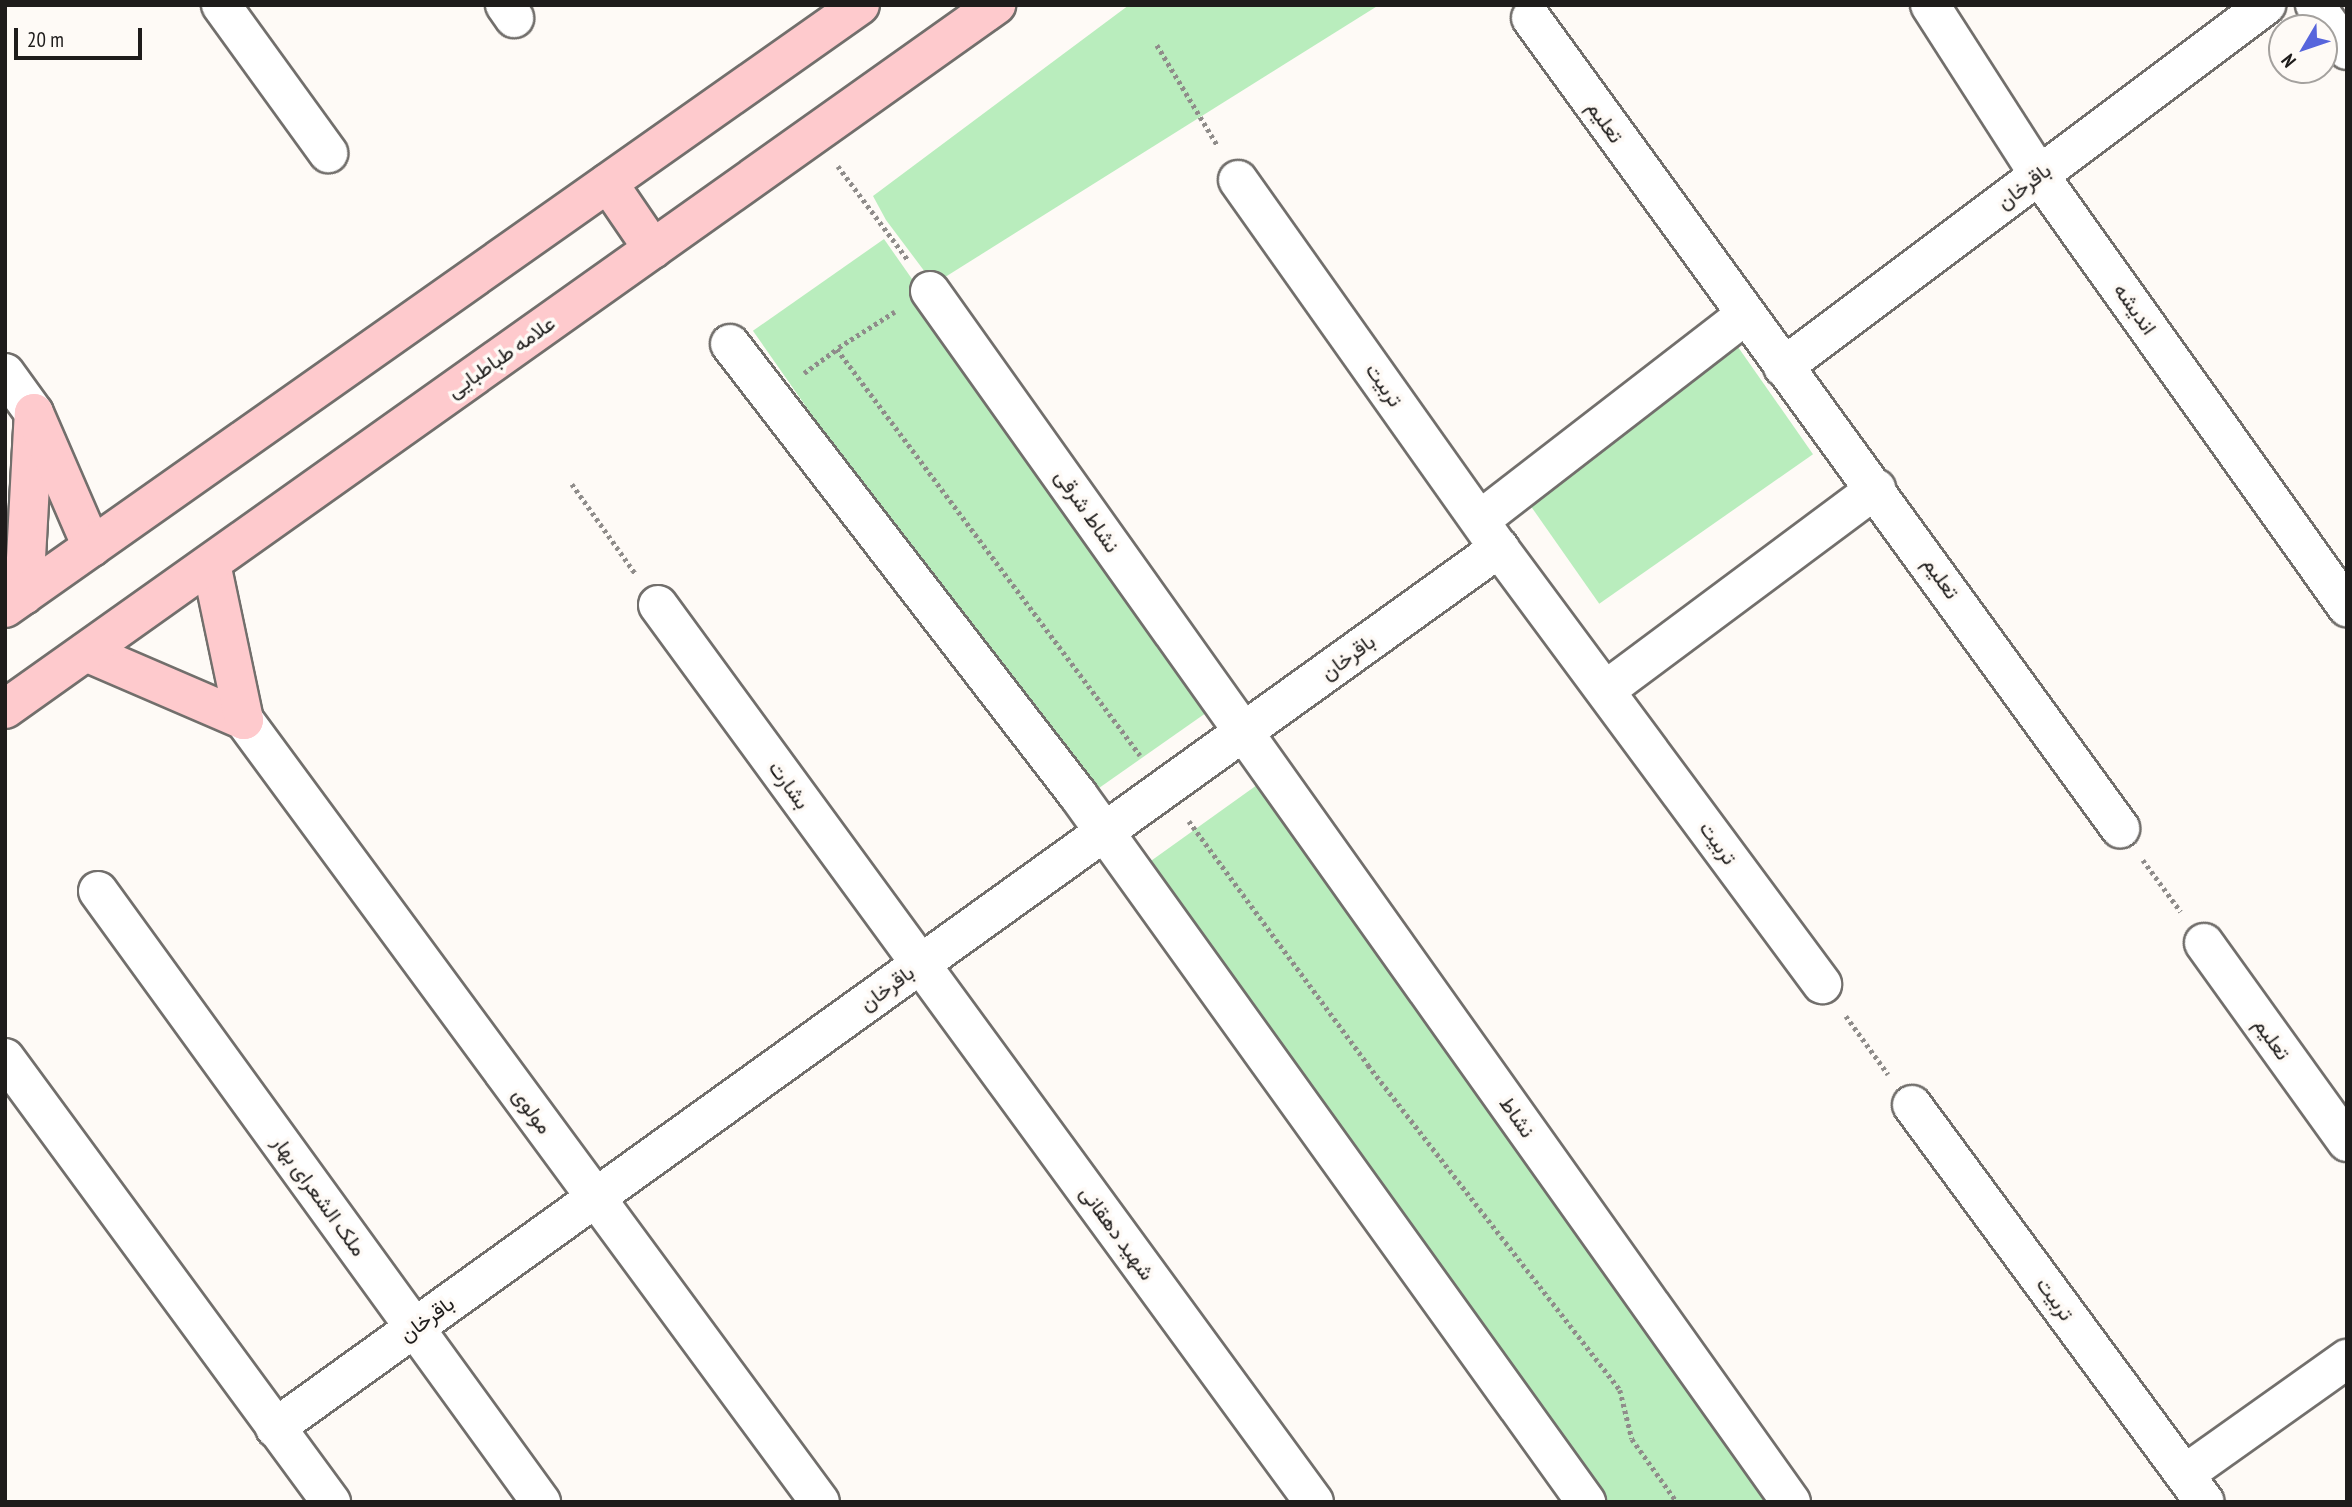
<!DOCTYPE html>
<meta charset="utf-8">
<style>
body{margin:0}
#map{position:relative;width:2352px;height:1507px;overflow:hidden;background:#fefaf6;font-family:"PT Sans Narrow",Vazirmatn,sans-serif}
div>[style]{position:absolute}
.green>*{inset:0;background:#b9edbd;transform-origin:0 0}
.path>*{height:4.5px;margin-top:-2.25px;transform-origin:0;background:repeating-linear-gradient(90deg,#8f8c8a 0 3.5px,transparent 0 7px)}
.roads{filter:drop-shadow(2px 0 #726f6c) drop-shadow(-2px 0 #726f6c) drop-shadow(0 2px #726f6c) drop-shadow(0 -2px #726f6c)}
.minor>*{height:38px;margin:-19px;padding:0 19px;transform-origin:19px;border-radius:19px;background:#fff}
.major>*{height:38px;margin:-19px;padding:0 19px;transform-origin:19px;border-radius:19px;background:#fecacd}
span{translate:-50% -50%;white-space:nowrap;text-align:center;line-height:1.15;-webkit-text-stroke:7px #fefaf6;paint-order:stroke}
.street-label{font-size:21px;color:#1e1c1b}
.frame{position:absolute;inset:0;border:7px solid #1e1c1b;pointer-events:none}
.north{position:absolute;left:2268px;top:14px;width:70px;height:70px;box-sizing:border-box;background:#fefaf6;border:2px solid #a4a19e;border-radius:50%;rotate:231deg;font-size:19px;font-weight:700;line-height:28px;text-align:center;color:#1e1c1b}
.north::after{content:'';display:block;margin:auto;width:24px;height:32px;background:#5765dc;clip-path:polygon(50% 0,100% 100%,50% 72%,0 100%)}
.scale{position:absolute;left:14px;top:28px;width:128px;height:32px;box-sizing:border-box;border:4px solid #1e1c1b;border-top:0;padding-left:9px;font-size:21px;line-height:24px;white-space:nowrap;color:#1e1c1b;-webkit-text-stroke:5px #fefaf6;paint-order:stroke}
</style>
<div id="map">
<div class="green">
<div style="clip-path:polygon(1129px 5px,1379px 5px,934px 284px,886px 220px,873px 196px)"></div>
<div style="left:884px;top:239px;width:573px;height:160px;rotate:55deg"></div>
<div style="left:1731px;top:337px;width:143px;height:261px;rotate:55deg"></div>
<div style="clip-path:polygon(1257px 785px,1778px 1502px,1601px 1502px,1148px 863px)"></div>
</div>
<div class="path">
<div style="left:1157px;top:45px;width:118px;rotate:58.9deg"></div>
<div style="left:838px;top:166px;width:117px;rotate:53.3deg"></div>
<div style="left:895px;top:312px;width:69px;rotate:147.5deg"></div>
<div style="left:837px;top:349px;width:507px;rotate:53.27deg"></div>
<div style="left:804px;top:373px;width:41px;rotate:-36deg"></div>
<div style="left:572px;top:484px;width:109px;rotate:54.7deg"></div>
<div style="left:1189px;top:821px;width:303px;rotate:53.7deg"></div>
<div style="left:1368px;top:1065px;width:411px;rotate:52.2deg"></div>
<div style="left:1620px;top:1390px;width:50px;rotate:76.2deg"></div>
<div style="left:1632px;top:1439px;width:77px;rotate:54.5deg"></div>
<div style="left:2143px;top:860px;width:64px;rotate:53.8deg"></div>
<div style="left:1846px;top:1016px;width:72px;rotate:54.1deg"></div>
</div>
<div class="roads">
<div class="minor">
<div style="left:221px;top:5px;width:183px;rotate:54.1deg"></div>
<div style="left:505px;top:5px;width:16px;rotate:55deg"></div>
<div style="left:1930px;top:5px;width:202px;rotate:57.3deg"></div>
<div style="left:2039px;top:175px;width:531px;rotate:54.51deg"></div>
<div style="left:2315px;top:5px;width:55px;rotate:54.6deg"></div>
<div style="left:1531px;top:18px;width:1002px;rotate:53.98deg"></div>
<div style="left:1238px;top:180px;width:451px;rotate:54.7deg"></div>
<div style="left:1499px;top:548px;width:543px;rotate:53.47deg"></div>
<div style="left:930px;top:291px;width:1486px;rotate:54.59deg"></div>
<div style="left:730px;top:344px;width:570px;rotate:52.35deg"></div>
<div style="left:1078px;top:795px;width:871px;rotate:54.3deg"></div>
<div style="left:1783px;top:367px;width:604px;rotate:-36.85deg"></div>
<div style="left:5px;top:373px;width:49px;rotate:54.1deg"></div>
<div style="left:1480px;top:520px;width:334px;rotate:-37.7deg"></div>
<div style="left:658px;top:605px;width:1111px;rotate:53.82deg"></div>
<div style="left:1606px;top:690px;width:337px;rotate:-36.7deg"></div>
<div style="left:244px;top:720px;width:971px;rotate:53.63deg"></div>
<div style="left:98px;top:891px;width:755px;rotate:54.06deg"></div>
<div style="left:2204px;top:943px;width:245px;rotate:54.3deg"></div>
<div style="left:5px;top:1058px;width:551px;rotate:53.71deg"></div>
<div style="left:1912px;top:1105px;width:493px;rotate:53.6deg"></div>
<div style="left:275px;top:1428px;width:1508px;rotate:-35.71deg"></div>
<div style="left:2185px;top:1474px;width:199px;rotate:-35.4deg"></div>
</div>
<div class="major">
<div style="left:608px;top:183px;width:80px;rotate:55.7deg"></div>
<div style="left:24px;top:595px;width:182px;rotate:-86.9deg"></div>
<div style="left:34px;top:413px;width:146px;rotate:66.6deg"></div>
<div style="left:5px;top:608px;width:1046px;rotate:-35.19deg"></div>
<div style="left:86px;top:652px;width:172px;rotate:23.3deg"></div>
<div style="left:244px;top:720px;width:160px;rotate:-101.9deg"></div>
<div style="left:5px;top:709px;width:1216px;rotate:-35.39deg"></div>
</div>
</div>
<div class="street-label">
<span style="left:1605px;top:122px;rotate:54deg">تعلیم</span>
<span style="left:2024px;top:186px;rotate:-37deg">باقرخان</span>
<span style="left:2135px;top:309px;rotate:55deg">اندیشه</span>
<span style="left:501px;top:357px;rotate:-35deg">علامه طباطبایی</span>
<span style="left:1384px;top:385px;rotate:55deg">تربیت</span>
<span style="left:1087px;top:511px;rotate:55deg">نشاط شرقی</span>
<span style="left:1941px;top:578px;rotate:54deg">تعلیم</span>
<span style="left:1348px;top:657px;rotate:-36deg">باقرخان</span>
<span style="left:789px;top:785px;rotate:54deg">بشارت</span>
<span style="left:1718px;top:843px;rotate:54deg">تربیت</span>
<span style="left:887px;top:988px;rotate:-36deg">باقرخان</span>
<span style="left:2272px;top:1039px;rotate:54deg">تعلیم</span>
<span style="left:532px;top:1111px;rotate:54deg">مولوی</span>
<span style="left:1517px;top:1117px;rotate:55deg">نشاط</span>
<span style="left:319px;top:1196px;rotate:54deg">ملک الشعرای بهار</span>
<span style="left:1117px;top:1233px;rotate:54deg">شهید دهقانی</span>
<span style="left:2055px;top:1299px;rotate:54deg">تربیت</span>
<span style="left:427px;top:1319px;rotate:-36deg">باقرخان</span>
</div>
<div class="frame"></div>
<div class="north">N</div>
<div class="scale">20 m</div>
</div>
